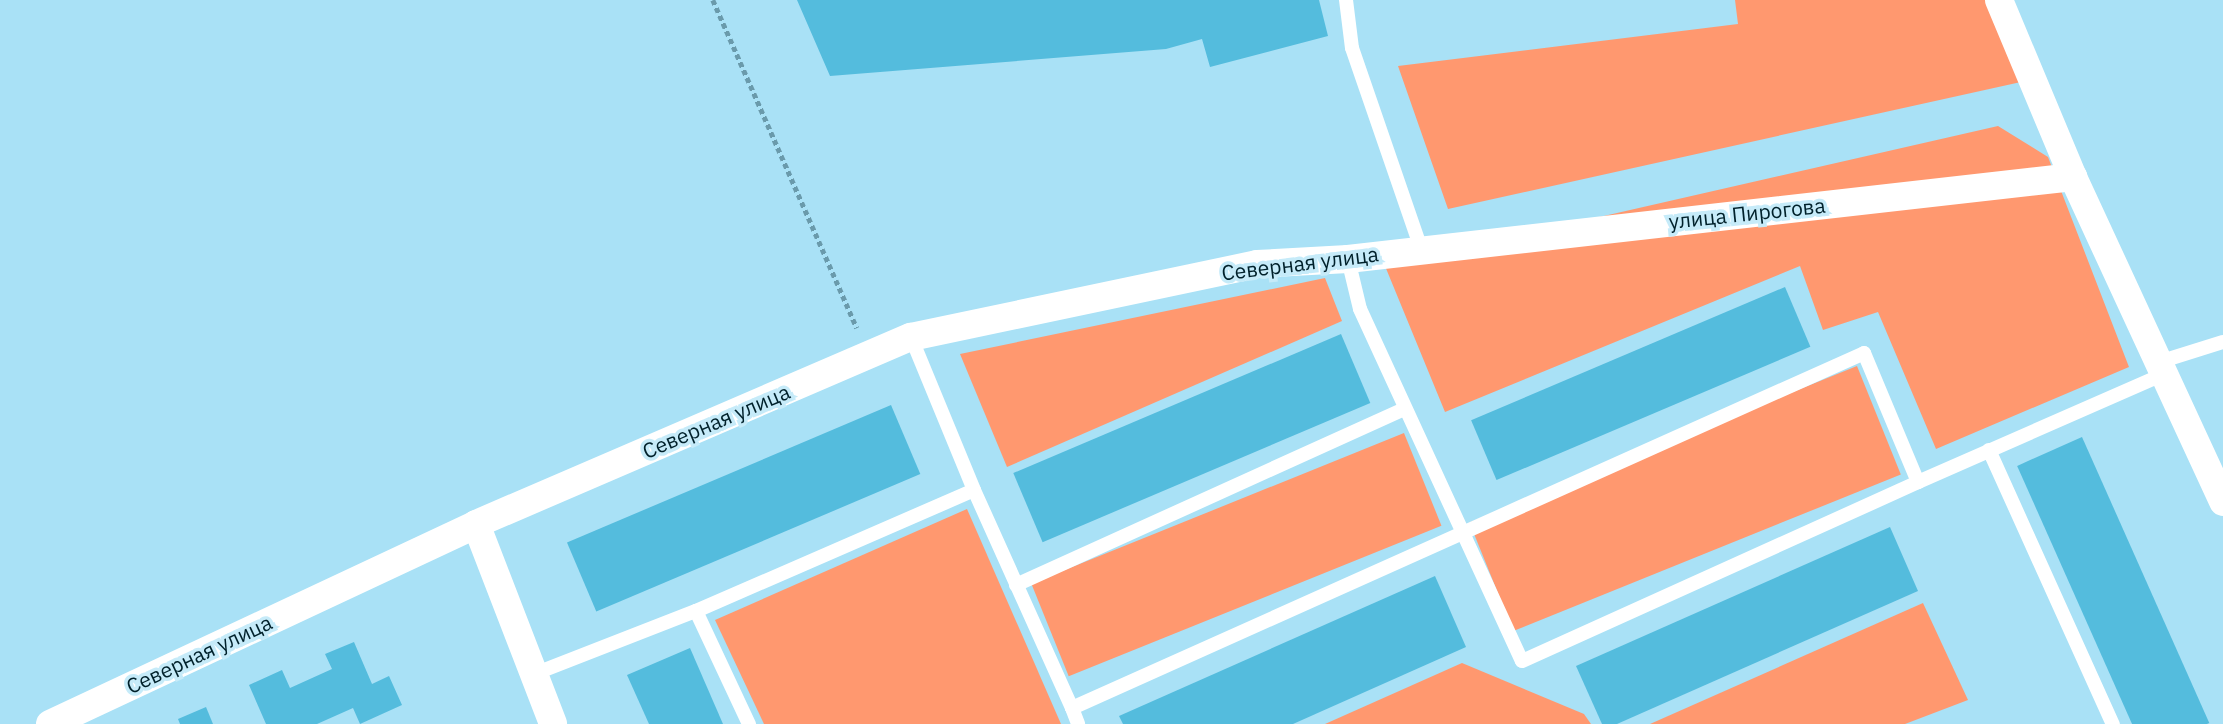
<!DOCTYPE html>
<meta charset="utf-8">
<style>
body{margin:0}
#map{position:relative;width:2223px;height:724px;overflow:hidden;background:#a9e1f6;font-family:"IBM Plex Sans",sans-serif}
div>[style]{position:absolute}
.green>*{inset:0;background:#ff986f;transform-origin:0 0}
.building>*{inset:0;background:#54bcdd;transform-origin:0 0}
.path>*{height:4.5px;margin-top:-2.25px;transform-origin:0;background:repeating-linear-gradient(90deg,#6a9aab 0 5px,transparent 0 8.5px)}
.lane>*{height:14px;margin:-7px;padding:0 7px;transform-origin:7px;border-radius:7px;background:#fff}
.street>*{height:28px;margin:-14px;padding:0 14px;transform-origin:14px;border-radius:14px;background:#fff}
span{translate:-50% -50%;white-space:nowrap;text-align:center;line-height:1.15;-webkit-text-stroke:7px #c6ebf9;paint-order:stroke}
.street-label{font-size:21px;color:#00212b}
</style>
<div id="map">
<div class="green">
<div style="clip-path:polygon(1735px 0,1998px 0,2030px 80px,1448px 209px,1398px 66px,1738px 24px)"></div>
<div style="clip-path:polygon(1998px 126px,2048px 157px,2129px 367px,1936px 449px,1878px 312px,1823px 330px,1800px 266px,1445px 412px,1385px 266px)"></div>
<div style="clip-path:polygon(1325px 278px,1342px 321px,1007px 467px,960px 354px)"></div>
<div style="left:1857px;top:366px;width:117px;height:418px;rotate:68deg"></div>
<div style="left:1404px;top:433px;width:100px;height:402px;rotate:68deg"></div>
<div style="clip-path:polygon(967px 509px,1061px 724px,764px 724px,715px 620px)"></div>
<div style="clip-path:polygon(1923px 603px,1968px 700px,1905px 724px,1650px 724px)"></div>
<div style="clip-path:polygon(1462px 663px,1584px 714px,1591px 724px,1325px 724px)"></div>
</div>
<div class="building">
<div style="clip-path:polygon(797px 0,1319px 0,1328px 36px,1210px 67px,1202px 39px,1166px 49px,830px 76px)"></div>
<div style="left:1785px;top:287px;width:65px;height:341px;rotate:67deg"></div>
<div style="left:1341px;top:334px;width:75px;height:356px;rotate:67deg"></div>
<div style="left:891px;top:405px;width:75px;height:352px;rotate:67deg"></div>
<div style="left:2082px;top:437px;width:313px;height:71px;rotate:66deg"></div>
<div style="clip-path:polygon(1890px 527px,1918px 591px,1617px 724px,1602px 724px,1576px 666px)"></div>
<div style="clip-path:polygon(1435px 576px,1466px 647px,1293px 724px,1123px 724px,1119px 716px)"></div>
<div style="clip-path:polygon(354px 642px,372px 684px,389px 676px,402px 705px,360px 724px,353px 708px,317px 724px,266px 724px,249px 685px,282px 670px,290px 688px,332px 669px,325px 654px)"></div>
<div style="clip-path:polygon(690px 648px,723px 724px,649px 724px,627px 675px)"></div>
<div style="clip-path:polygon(206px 707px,213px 724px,180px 724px,178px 719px)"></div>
</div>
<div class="path">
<div style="left:713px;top:0;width:358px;rotate:66.3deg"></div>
</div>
<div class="lane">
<div style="left:1346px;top:0;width:48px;rotate:82.9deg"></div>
<div style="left:1352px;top:48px;width:212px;rotate:71deg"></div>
<div style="left:1348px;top:259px;width:51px;rotate:76.5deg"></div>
<div style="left:1360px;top:309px;width:387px;rotate:65.3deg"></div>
<div style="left:1522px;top:661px;width:435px;rotate:-24.3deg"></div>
<div style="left:2159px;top:362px;width:67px;rotate:-17.4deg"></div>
<div style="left:1989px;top:450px;width:301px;rotate:65.7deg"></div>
<div style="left:974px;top:490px;width:239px;rotate:65.8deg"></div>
<div style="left:1072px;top:708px;width:868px;rotate:-24.14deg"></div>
<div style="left:1864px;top:353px;width:140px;rotate:67.3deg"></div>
<div style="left:1918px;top:482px;width:271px;rotate:-23.7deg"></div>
<div style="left:1016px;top:585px;width:426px;rotate:-24.4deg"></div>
<div style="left:696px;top:611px;width:125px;rotate:64.9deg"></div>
<div style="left:534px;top:674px;width:174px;rotate:-21.3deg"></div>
<div style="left:696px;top:611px;width:303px;rotate:-23.5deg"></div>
<div style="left:974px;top:490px;width:165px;rotate:-112.4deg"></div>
<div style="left:1072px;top:708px;width:17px;rotate:69deg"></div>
</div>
<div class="street">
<div style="left:1999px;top:0;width:192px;rotate:67.3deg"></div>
<div style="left:2073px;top:177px;width:358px;rotate:65.2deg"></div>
<div style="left:476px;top:524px;width:214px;rotate:68.9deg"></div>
<div style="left:50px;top:724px;width:471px;rotate:-25.1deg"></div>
<div style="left:476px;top:524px;width:473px;rotate:-23.3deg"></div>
<div style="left:911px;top:337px;width:354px;rotate:-11.9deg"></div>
<div style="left:1257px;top:264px;width:91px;rotate:-3.1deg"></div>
<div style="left:1348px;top:259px;width:730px;rotate:-6.45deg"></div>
</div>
<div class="street-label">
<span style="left:1747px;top:213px;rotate:-6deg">улица Пирогова</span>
<span style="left:1300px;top:263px;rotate:-7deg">Северная улица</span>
<span style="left:716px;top:421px;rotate:-23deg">Северная улица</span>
<span style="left:199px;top:654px;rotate:-25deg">Северная улица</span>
</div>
</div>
